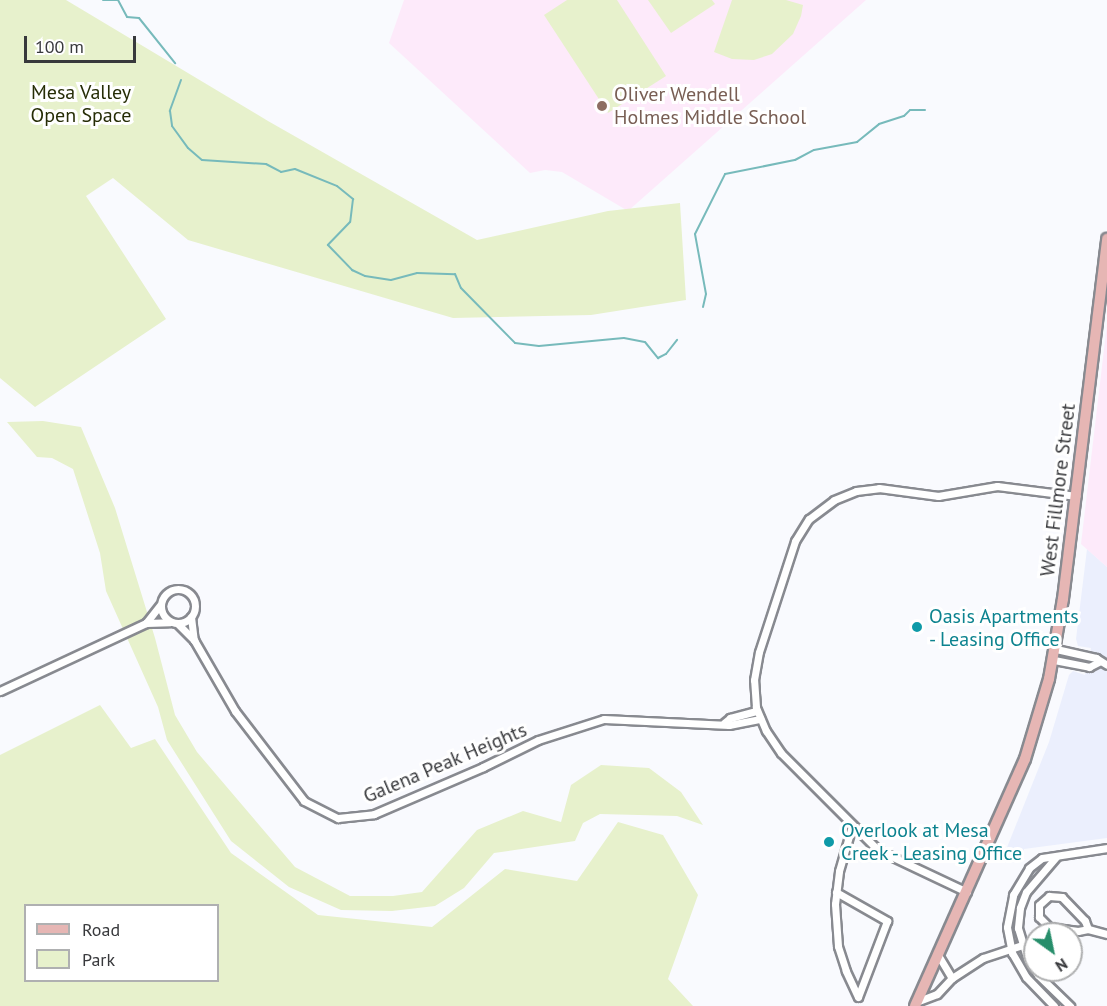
<!DOCTYPE html>
<style>
body{margin:0}
#map{position:relative;width:1107px;height:1006px;overflow:hidden;background:#f9fafe;font-family:"PT Sans",sans-serif}
div>[style]{position:absolute}
.built>*{inset:0;background:#ebeffd}
.education>*{inset:0;background:#fdeafa}
.green>*{inset:0;background:#e7f1cc}
.stream>*{height:2px;margin:-1px;padding:0 1px;transform-origin:1px;border-radius:1px;background:#77babb}
.roads{filter:drop-shadow(2px 0 #888a90) drop-shadow(-2px 0 #888a90) drop-shadow(0 2px #888a90) drop-shadow(0 -2px #888a90)}
.street>*{height:7px;margin:-3.5px;padding:0 3.5px;transform-origin:3.5px;border-radius:3.5px;background:#fff}
.street>.ring{margin:-3.5px;padding:0;box-sizing:content-box;background:none;border:7px solid #fff;border-radius:50%}
.primary>*{height:10px;margin:-5px;padding:0 5px;transform-origin:5px;border-radius:5px;background:#e6b6b4}
.dots>*{width:16px;height:16px;translate:-50% -50%;box-sizing:border-box;border:3px solid #fff;border-radius:50%}
span{translate:-50% -50%;white-space:nowrap;text-align:center;line-height:1.15;-webkit-text-stroke:6px #fff;paint-order:stroke}
.park-label{font-size:20px;color:#262d06}
.education-label{font-size:20px;color:#785e54}
.left{translate:0 -50%;text-align:left}
.street-label{font-size:20px;color:#38393c}
.culture-label{font-size:20px;color:#0d838f}
.legend{position:absolute;left:24px;top:904px;width:195px;height:78px;box-sizing:border-box;background:#fff;border:2px solid #afb0b1;margin:0;padding:8px 10px;list-style:none;font-size:18px;color:#38393c}
.legend li{display:flex;align-items:center;gap:12px;height:30px}
.legend b{width:30px;border:2px solid #afb0b1}
.north{position:absolute;left:1023px;top:922px;width:60px;height:60px;box-sizing:border-box;background:#fff;border:2px solid #afb0b1;border-radius:50%;rotate:147deg;font-size:16px;font-weight:700;line-height:24px;text-align:center;color:#38393c}
.north::after{content:'';display:block;margin:auto;width:21px;height:27px;background:#278e6b;clip-path:polygon(50% 0,100% 100%,50% 72%,0 100%)}
.scale{position:absolute;left:24px;top:36px;width:112px;height:27px;box-sizing:border-box;border:3px solid #38393c;border-top:0;padding-left:8px;font-size:18px;line-height:21px;white-space:nowrap;color:#38393c;-webkit-text-stroke:4px #fff;paint-order:stroke}
</style>
<div id="map">
<div class="built">
<div style="clip-path:polygon(1087px 549px,1107px 567px,1107px 838px,1024px 849px,1024px 853px,1013px 860px,1006px 850px,1049px 742px,1069px 675px,1073px 671px,1085px 675px,1091px 648px,1078px 646px,1076px 639px)"></div>
</div>
<div class="education">
<div style="clip-path:polygon(404px 0,866px 0,628px 211px,562px 172px,545px 170px,530px 173px,389px 43px)"></div>
<div style="clip-path:polygon(1107px 324px,1107px 567px,1081px 544px)"></div>
</div>
<div class="green">
<div style="clip-path:polygon(0 0,66px 0,268px 121px,477px 240px,608px 211px,680px 203px,686px 300px,591px 315px,453px 318px,188px 240px,113px 178px,86px 196px,166px 319px,35px 407px,0 378px)"></div>
<div style="clip-path:polygon(567px 0,617px 0,666px 76px,608px 113px,544px 15px)"></div>
<div style="clip-path:polygon(648px 0,712px 0,715px 4px,671px 33px)"></div>
<div style="clip-path:polygon(732px 0,786px 0,803px 5px,801px 16px,793px 34px,772px 54px,754px 60px,732px 59px,714px 52px)"></div>
<div style="clip-path:polygon(43px 421px,81px 427px,115px 508px,155px 638px,175px 715px,197px 752px,295px 867px,350px 896px,393px 896px,422px 892px,477px 830px,523px 811px,561px 822px,571px 785px,601px 765px,649px 768px,681px 792px,703px 825px,677px 816px,600px 814px,583px 823px,575px 841px,494px 853px,464px 888px,435px 906px,392px 911px,341px 910px,289px 887px,231px 841px,167px 740px,158px 707px,106px 591px,100px 553px,73px 469px,52px 458px,37px 457px,7px 422px)"></div>
<div style="clip-path:polygon(evenodd,100px 705px,131px 748px,155px 739px,231px 853px,318px 915px,432px 927px,505px 869px,577px 881px,618px 822px,663px 835px,698px 895px,668px 979px,693px 1006px,0 1006px,0 755px,100px 705px,26px 906px,218px 906px,218px 980px,26px 980px,26px 906px)"></div>
</div>
<div class="stream">
<div style="left:103px;top:0;width:15px"></div>
<div style="left:118px;top:0;width:19px;rotate:62deg"></div>
<div style="left:127px;top:17px;width:12px;rotate:5deg"></div>
<div style="left:139px;top:18px;width:58px;rotate:51.3deg"></div>
<div style="left:181px;top:80px;width:33px;rotate:110deg"></div>
<div style="left:170px;top:111px;width:15px;rotate:82deg"></div>
<div style="left:172px;top:126px;width:27px;rotate:54deg"></div>
<div style="left:188px;top:148px;width:18px;rotate:41deg"></div>
<div style="left:202px;top:160px;width:64px;rotate:3.6deg"></div>
<div style="left:266px;top:164px;width:17px;rotate:28deg"></div>
<div style="left:281px;top:172px;width:14px;rotate:-12deg"></div>
<div style="left:295px;top:169px;width:45px;rotate:22deg"></div>
<div style="left:337px;top:186px;width:21px;rotate:39deg"></div>
<div style="left:353px;top:199px;width:23px;rotate:97deg"></div>
<div style="left:350px;top:222px;width:32px;rotate:134deg"></div>
<div style="left:328px;top:245px;width:35px;rotate:46deg"></div>
<div style="left:352px;top:270px;width:14px;rotate:25deg"></div>
<div style="left:365px;top:276px;width:26px;rotate:9deg"></div>
<div style="left:391px;top:280px;width:27px;rotate:-15deg"></div>
<div style="left:417px;top:273px;width:38px;rotate:2deg"></div>
<div style="left:455px;top:274px;width:15px;rotate:67deg"></div>
<div style="left:461px;top:288px;width:77px;rotate:45.5deg"></div>
<div style="left:515px;top:343px;width:24px;rotate:7deg"></div>
<div style="left:539px;top:346px;width:85px;rotate:-5.4deg"></div>
<div style="left:624px;top:338px;width:21px;rotate:11deg"></div>
<div style="left:645px;top:342px;width:21px;rotate:51deg"></div>
<div style="left:658px;top:358px;width:9px;rotate:-27deg"></div>
<div style="left:666px;top:354px;width:18px;rotate:-52deg"></div>
<div style="left:703px;top:307px;width:13px;rotate:-77deg"></div>
<div style="left:706px;top:294px;width:61px;rotate:-100.4deg"></div>
<div style="left:695px;top:234px;width:67px;rotate:-63.4deg"></div>
<div style="left:725px;top:174px;width:71px;rotate:-11.3deg"></div>
<div style="left:795px;top:160px;width:21px;rotate:-28deg"></div>
<div style="left:814px;top:150px;width:44px;rotate:-10.5deg"></div>
<div style="left:857px;top:142px;width:28px;rotate:-39deg"></div>
<div style="left:879px;top:124px;width:26px;rotate:-18deg"></div>
<div style="left:904px;top:116px;width:8px;rotate:-45deg"></div>
<div style="left:910px;top:110px;width:15px"></div>
</div>
<div class="roads">
<div class="street">
<div class="ring" style="left:161px;top:589px;width:27px;height:27px"></div>
<div style="left:191px;top:617px;width:23px;rotate:83deg"></div>
<div style="left:146px;top:623px;width:23px;rotate:-52deg"></div>
<div style="left:178px;top:624px;width:23px;rotate:45deg"></div>
<div style="left:194px;top:640px;width:82px;rotate:60deg"></div>
<div style="left:235px;top:711px;width:113px;rotate:52.5deg"></div>
<div style="left:304px;top:801px;width:38px;rotate:27deg"></div>
<div style="left:338px;top:818px;width:36px;rotate:-6deg"></div>
<div style="left:374px;top:814px;width:119px;rotate:-23.3deg"></div>
<div style="left:483px;top:767px;width:61px;rotate:-26.1deg"></div>
<div style="left:538px;top:740px;width:69px;rotate:-17.7deg"></div>
<div style="left:604px;top:719px;width:125px;rotate:2.7deg"></div>
<div style="left:729px;top:725px;width:32px;rotate:-11deg"></div>
<div style="left:1056px;top:649px;width:41px;rotate:12.7deg"></div>
<div style="left:1096px;top:658px;width:13px;rotate:32deg"></div>
<div style="left:1054px;top:660px;width:36px;rotate:11deg"></div>
<div style="left:1089px;top:667px;width:11px;rotate:-27deg"></div>
<div style="left:0;top:691px;width:161px;rotate:-25deg"></div>
<div style="left:146px;top:623px;width:24px;rotate:-2deg"></div>
<div style="left:724px;top:723px;width:8px;rotate:-40deg"></div>
<div style="left:730px;top:718px;width:28px;rotate:-15deg"></div>
<div style="left:1056px;top:857px;width:46px;rotate:130.6deg"></div>
<div style="left:1026px;top:892px;width:17px;rotate:111deg"></div>
<div style="left:1020px;top:908px;width:20px;rotate:96deg"></div>
<div style="left:1018px;top:928px;width:34px;rotate:73deg"></div>
<div style="left:1028px;top:960px;width:18px;rotate:56deg"></div>
<div style="left:1038px;top:975px;width:45px;rotate:44.1deg"></div>
<div style="left:836px;top:892px;width:59px;rotate:29.6deg"></div>
<div style="left:887px;top:921px;width:81px;rotate:110.9deg"></div>
<div style="left:858px;top:997px;width:29px;rotate:-115deg"></div>
<div style="left:846px;top:971px;width:26px;rotate:-108deg"></div>
<div style="left:838px;top:946px;width:42px;rotate:-94.1deg"></div>
<div style="left:835px;top:904px;width:33px;rotate:-83deg"></div>
<div style="left:839px;top:871px;width:47px;rotate:-73.9deg"></div>
<div style="left:967px;top:892px;width:98px;rotate:-154.7deg"></div>
<div style="left:878px;top:850px;width:137px;rotate:-135deg"></div>
<div style="left:781px;top:753px;width:27px;rotate:-124deg"></div>
<div style="left:766px;top:731px;width:26px;rotate:-113deg"></div>
<div style="left:756px;top:707px;width:27px;rotate:-94deg"></div>
<div style="left:754px;top:680px;width:28px;rotate:-80deg"></div>
<div style="left:759px;top:652px;width:117px;rotate:-72deg"></div>
<div style="left:795px;top:541px;width:26px;rotate:-58deg"></div>
<div style="left:809px;top:519px;width:31px;rotate:-37deg"></div>
<div style="left:834px;top:500px;width:24px;rotate:-22deg"></div>
<div style="left:856px;top:491px;width:23px;rotate:-7deg"></div>
<div style="left:879px;top:488px;width:60px;rotate:7.7deg"></div>
<div style="left:938px;top:496px;width:60px;rotate:-9.6deg"></div>
<div style="left:997px;top:486px;width:80px;rotate:7.2deg"></div>
<div style="left:1088px;top:929px;width:9px;rotate:-111deg"></div>
<div style="left:1085px;top:921px;width:33px;rotate:-134deg"></div>
<div style="left:1062px;top:897px;width:13px;rotate:-176deg"></div>
<div style="left:1049px;top:896px;width:13px;rotate:138deg"></div>
<div style="left:1039px;top:905px;width:12px;rotate:90deg"></div>
<div style="left:1039px;top:917px;width:14px;rotate:45deg"></div>
<div style="left:1049px;top:927px;width:29px;rotate:8deg"></div>
<div style="left:1078px;top:931px;width:10px;rotate:-11deg"></div>
<div style="left:1088px;top:929px;width:20px;rotate:15deg"></div>
<div style="left:938px;top:955px;width:27px;rotate:59deg"></div>
<div style="left:916px;top:1002px;width:22px;rotate:-21deg"></div>
<div style="left:937px;top:994px;width:22px;rotate:-47deg"></div>
<div style="left:952px;top:978px;width:37px;rotate:-33deg"></div>
<div style="left:983px;top:958px;width:41px;rotate:-18.4deg"></div>
<div style="left:1054px;top:1006px;width:40px;rotate:-134deg"></div>
<div style="left:1026px;top:977px;width:28px;rotate:-120deg"></div>
<div style="left:1012px;top:953px;width:26px;rotate:-101deg"></div>
<div style="left:1007px;top:927px;width:33px;rotate:-79deg"></div>
<div style="left:1013px;top:895px;width:31px;rotate:-59deg"></div>
<div style="left:1029px;top:868px;width:16px;rotate:-38deg"></div>
<div style="left:1042px;top:858px;width:66px;rotate:-8.7deg"></div>
</div>
<div class="primary">
<div style="left:915px;top:1006px;width:270px;rotate:-66deg"></div>
<div style="left:1025px;top:759px;width:84px;rotate:-73.3deg"></div>
<div style="left:1049px;top:679px;width:81px;rotate:-80.1deg"></div>
<div style="left:1063px;top:599px;width:363px;rotate:-83deg"></div>
</div>
</div>
<div class="dots">
<div style="left:602px;top:106px;background:#8d6e63"></div>
<div style="left:917px;top:627px;background:#0f9aa8"></div>
<div style="left:829px;top:842px;background:#0f9aa8"></div>
</div>
<div class="park-label">
<span style="left:81px;top:104px">Mesa Valley<br>Open Space</span>
</div>
<div class="education-label">
<span class="left" style="left:614px;top:106px">Oliver Wendell<br>Holmes Middle School</span>
</div>
<div class="street-label">
<span style="left:1058px;top:490px;rotate:-83deg">West Fillmore Street</span>
<span style="left:445px;top:763px;rotate:-23deg">Galena Peak Heights</span>
</div>
<div class="culture-label">
<span class="left" style="left:929px;top:628px">Oasis Apartments<br>- Leasing Office</span>
<span class="left" style="left:841px;top:842px">Overlook at Mesa<br>Creek - Leasing Office</span>
</div>
<ul class="legend">
<li><b style="height:8px;background:#e6b6b4"></b>Road</li>
<li><b style="height:16px;background:#e7f1cc"></b>Park</li>
</ul>
<div class="north">N</div>
<div class="scale">100 m</div>
</div>
